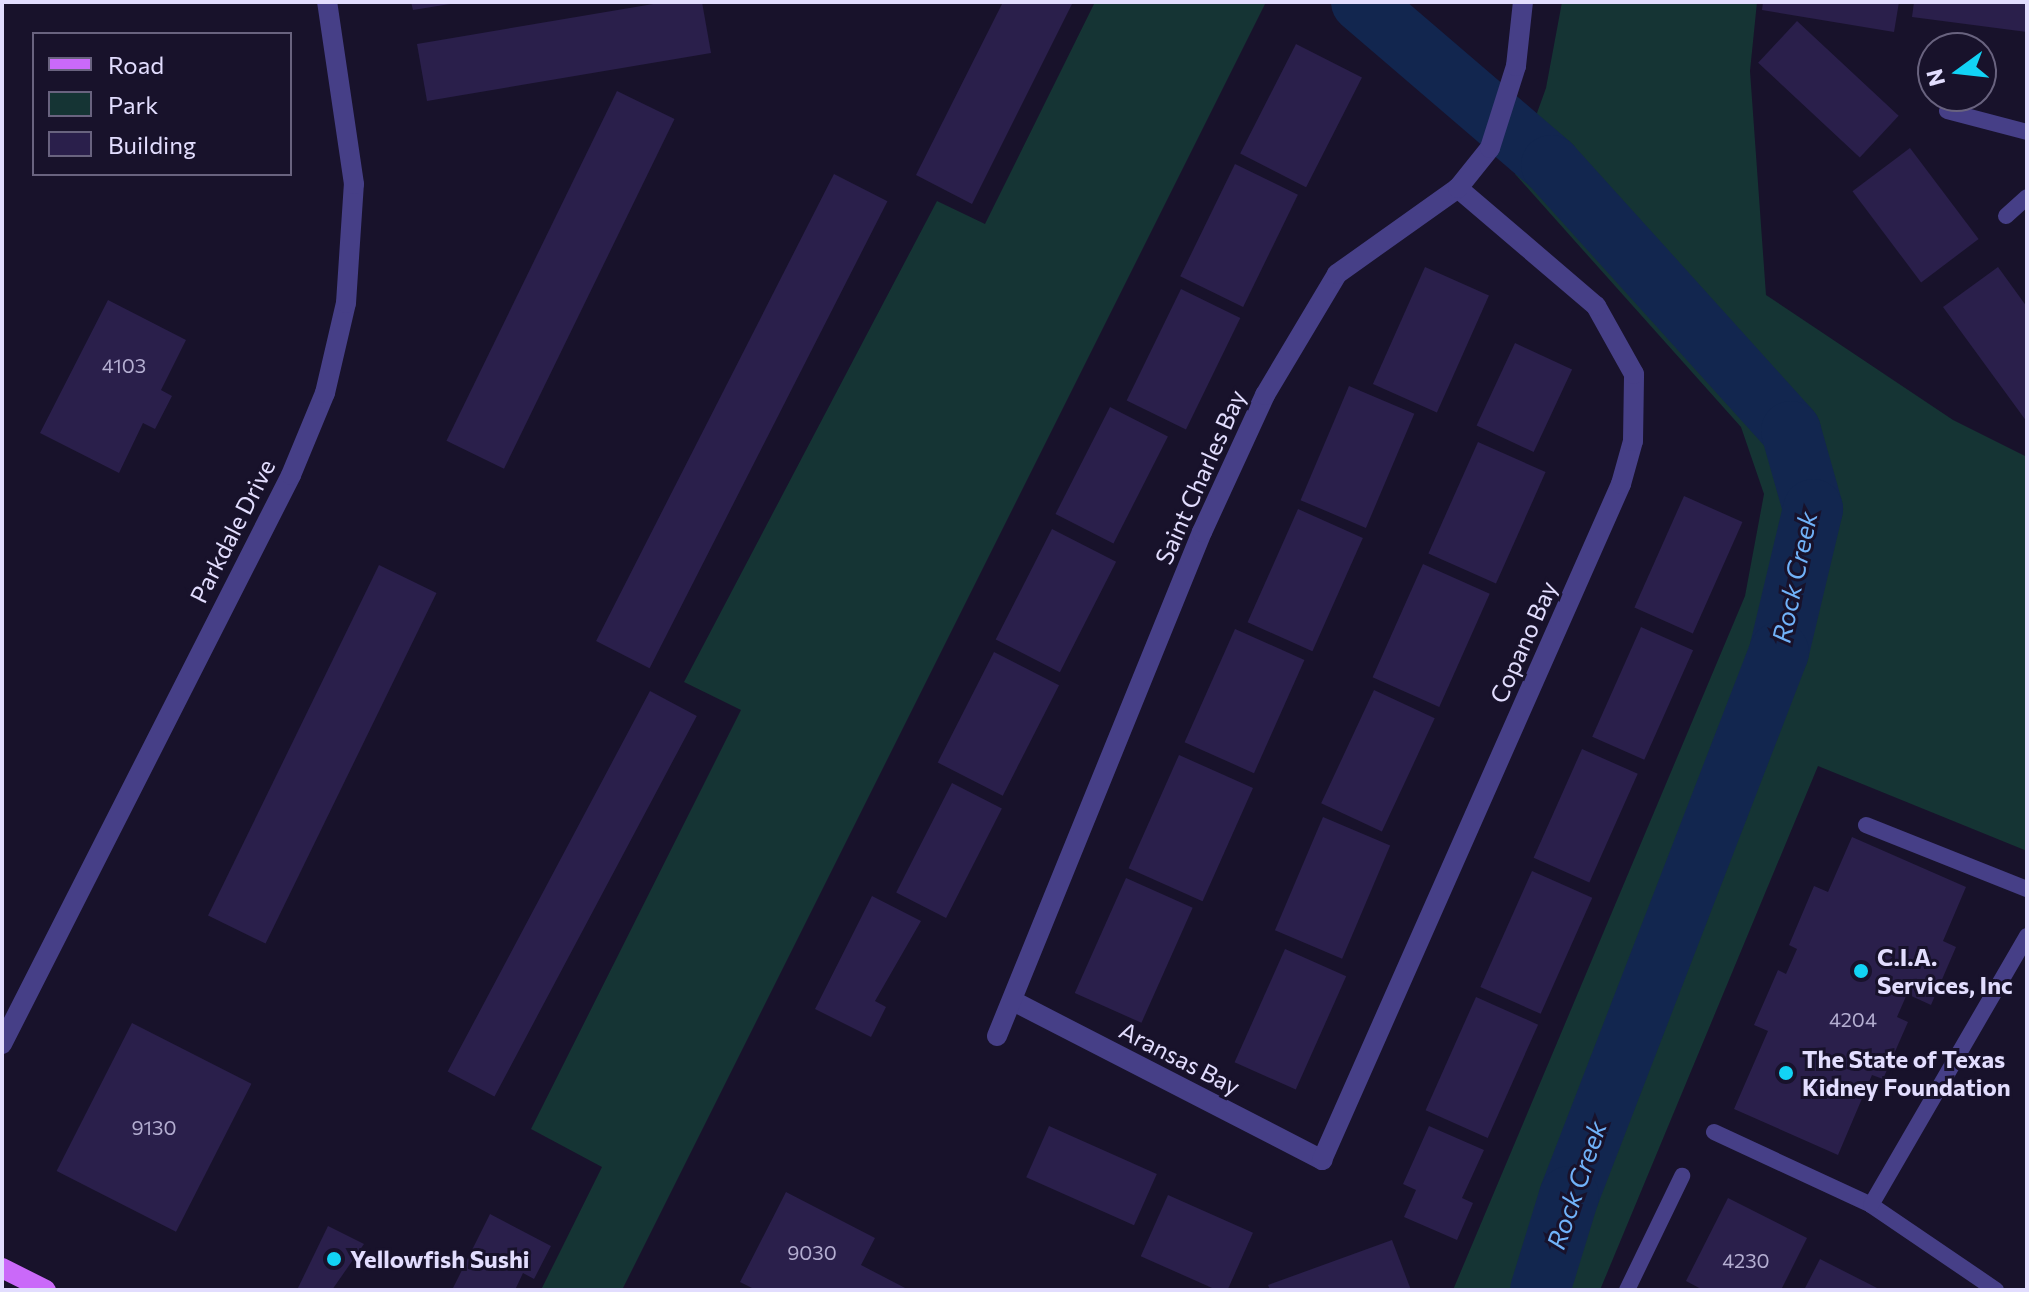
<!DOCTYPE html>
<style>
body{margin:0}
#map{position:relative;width:2029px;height:1292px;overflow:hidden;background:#18122b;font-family:Commissioner,sans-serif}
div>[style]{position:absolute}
.green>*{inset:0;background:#153434}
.river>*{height:60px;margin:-30px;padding:0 30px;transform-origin:30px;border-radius:30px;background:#12264f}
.building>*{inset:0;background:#2a1f4b;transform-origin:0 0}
.lane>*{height:16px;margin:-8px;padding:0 8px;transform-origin:8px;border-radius:8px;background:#463f87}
.street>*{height:20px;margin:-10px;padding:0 10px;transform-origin:10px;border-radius:10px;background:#463f87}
.primary>*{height:20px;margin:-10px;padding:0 10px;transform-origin:10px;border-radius:10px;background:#ca69f9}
.dots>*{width:22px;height:22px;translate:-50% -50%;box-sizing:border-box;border:4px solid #18122b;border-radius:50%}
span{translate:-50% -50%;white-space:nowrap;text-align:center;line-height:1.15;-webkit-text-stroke:6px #18122b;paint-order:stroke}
.number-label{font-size:20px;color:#b4aed1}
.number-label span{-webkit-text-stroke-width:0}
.street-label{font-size:24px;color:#e2ddfe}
.poi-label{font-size:24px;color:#e2ddfe;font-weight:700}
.left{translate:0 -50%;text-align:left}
.water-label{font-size:26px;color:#70b2f9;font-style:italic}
.frame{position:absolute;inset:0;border:4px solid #e2ddfe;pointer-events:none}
.legend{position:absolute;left:32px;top:32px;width:260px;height:144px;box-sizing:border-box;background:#18122b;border:2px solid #69637f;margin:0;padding:10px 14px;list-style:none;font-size:24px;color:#e2ddfe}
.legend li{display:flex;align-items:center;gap:16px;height:40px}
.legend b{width:40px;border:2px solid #69637f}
.north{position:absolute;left:1917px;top:32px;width:80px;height:80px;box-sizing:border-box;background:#18122b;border:2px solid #69637f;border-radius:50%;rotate:255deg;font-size:22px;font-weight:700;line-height:32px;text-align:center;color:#e2ddfe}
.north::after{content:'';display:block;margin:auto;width:28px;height:36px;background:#12d3f5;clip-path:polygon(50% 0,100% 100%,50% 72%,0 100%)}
</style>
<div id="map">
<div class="green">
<div style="clip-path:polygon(1095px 2px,1266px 2px,622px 1290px,541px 1290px,602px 1167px,531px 1129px,741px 710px,684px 682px,937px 201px,985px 224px)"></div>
<div style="clip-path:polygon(1562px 2px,1757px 2px,1750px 71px,1766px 295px,1953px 420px,2027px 457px,2027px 851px,1818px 766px,1600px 1290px,1453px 1290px,1745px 596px,1764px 494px,1741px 427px,1515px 174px,1546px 88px)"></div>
</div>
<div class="river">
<div style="left:1361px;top:2px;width:250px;rotate:40.6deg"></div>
<div style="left:1551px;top:165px;width:358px;rotate:47.9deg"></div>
<div style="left:1791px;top:431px;width:81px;rotate:74.2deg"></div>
<div style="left:1813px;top:509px;width:147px;rotate:103.4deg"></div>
<div style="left:1779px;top:652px;width:583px;rotate:111.11deg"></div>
<div style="left:1569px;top:1196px;width:98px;rotate:107.1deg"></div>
</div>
<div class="building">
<div style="clip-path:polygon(411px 2px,450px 2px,450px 4px,413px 10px)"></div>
<div style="clip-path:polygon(665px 2px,702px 2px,711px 53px,427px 101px,417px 44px)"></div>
<div style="clip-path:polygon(1003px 2px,1073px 2px,972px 204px,916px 175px)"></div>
<div style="clip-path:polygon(1763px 2px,1899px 2px,1894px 32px,1762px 10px)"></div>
<div style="clip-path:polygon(1914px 2px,2027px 2px,2027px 32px,1912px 17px)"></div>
<div style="left:1797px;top:21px;width:139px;height:57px;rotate:43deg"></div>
<div style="left:1296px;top:44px;width:74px;height:123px;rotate:27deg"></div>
<div style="left:617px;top:91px;width:64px;height:389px;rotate:26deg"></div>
<div style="left:1910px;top:148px;width:114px;height:72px;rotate:53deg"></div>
<div style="left:1235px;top:164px;width:70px;height:125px;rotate:26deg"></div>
<div style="left:834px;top:174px;width:60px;height:524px;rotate:27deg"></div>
<div style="left:1425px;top:267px;width:70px;height:128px;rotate:24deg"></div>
<div style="clip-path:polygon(1998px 267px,2027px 307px,2027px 422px,1943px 307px)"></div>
<div style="left:1181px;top:289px;width:66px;height:124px;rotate:26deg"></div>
<div style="clip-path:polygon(108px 300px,186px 340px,161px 390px,172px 396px,155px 429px,143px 423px,119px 473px,40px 433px)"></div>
<div style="left:1515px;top:343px;width:63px;height:91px;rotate:25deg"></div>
<div style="left:1349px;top:386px;width:71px;height:124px;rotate:23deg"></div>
<div style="left:1110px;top:407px;width:65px;height:120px;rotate:27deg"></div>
<div style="left:1478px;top:442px;width:74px;height:122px;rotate:24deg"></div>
<div style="left:1684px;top:496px;width:64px;height:122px;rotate:24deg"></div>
<div style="left:1298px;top:509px;width:71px;height:124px;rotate:24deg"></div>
<div style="left:1052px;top:529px;width:72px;height:124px;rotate:27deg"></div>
<div style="left:1423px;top:564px;width:73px;height:124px;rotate:24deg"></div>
<div style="left:379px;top:565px;width:64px;height:390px;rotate:26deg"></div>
<div style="left:1641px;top:627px;width:57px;height:120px;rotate:24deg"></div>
<div style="left:1235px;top:629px;width:76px;height:124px;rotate:24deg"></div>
<div style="left:994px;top:652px;width:73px;height:124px;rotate:27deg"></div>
<div style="left:1374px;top:690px;width:67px;height:125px;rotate:25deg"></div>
<div style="left:650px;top:691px;width:53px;height:431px;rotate:28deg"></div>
<div style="left:1582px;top:749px;width:61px;height:119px;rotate:24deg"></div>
<div style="left:1179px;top:755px;width:81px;height:124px;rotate:24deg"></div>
<div style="left:952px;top:783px;width:56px;height:123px;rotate:27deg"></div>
<div style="left:1323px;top:817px;width:73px;height:123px;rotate:23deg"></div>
<div style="clip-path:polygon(1852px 837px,1966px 887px,1943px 941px,1956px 947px,1931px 1005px,1907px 994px,1897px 1017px,1908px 1022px,1883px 1079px,1872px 1075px,1838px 1155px,1734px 1109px,1768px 1031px,1754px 1025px,1778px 970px,1786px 974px,1797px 949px,1789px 945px,1814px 886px,1828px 892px)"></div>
<div style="left:1532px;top:871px;width:66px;height:127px;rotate:24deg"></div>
<div style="left:1126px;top:878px;width:73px;height:126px;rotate:24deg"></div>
<div style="clip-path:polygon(872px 896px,921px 921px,875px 1001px,886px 1007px,871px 1037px,815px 1009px)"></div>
<div style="left:1285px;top:949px;width:67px;height:124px;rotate:24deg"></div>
<div style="left:1476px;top:997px;width:68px;height:124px;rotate:24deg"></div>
<div style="left:132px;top:1023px;width:134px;height:166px;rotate:27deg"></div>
<div style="left:1049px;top:1126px;width:118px;height:56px;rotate:24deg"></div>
<div style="clip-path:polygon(1429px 1126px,1484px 1150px,1462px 1198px,1473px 1203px,1457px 1240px,1404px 1217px,1416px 1190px,1403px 1184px)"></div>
<div style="clip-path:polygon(786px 1192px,875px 1238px,861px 1265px,909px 1290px,756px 1290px,740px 1282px)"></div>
<div style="left:1168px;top:1195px;width:93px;height:67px;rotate:24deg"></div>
<div style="clip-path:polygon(1728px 1198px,1807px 1238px,1781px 1290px,1703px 1290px,1686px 1281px)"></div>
<div style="clip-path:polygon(490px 1214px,551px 1246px,534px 1279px,523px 1273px,515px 1290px,452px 1290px)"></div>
<div style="clip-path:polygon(328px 1226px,364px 1244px,332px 1290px,297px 1290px)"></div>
<div style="clip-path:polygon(1392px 1240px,1411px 1290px,1270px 1290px,1268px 1285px)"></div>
<div style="clip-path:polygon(1820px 1259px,1881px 1290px,1804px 1290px)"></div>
</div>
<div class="lane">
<div style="left:1947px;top:111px;width:83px;rotate:14.7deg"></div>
<div style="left:2006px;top:216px;width:28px;rotate:-42deg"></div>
<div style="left:1866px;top:825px;width:173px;rotate:21.7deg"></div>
<div style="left:1714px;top:1132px;width:173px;rotate:24.9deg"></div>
<div style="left:1627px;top:1290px;width:127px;rotate:-64.2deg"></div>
<div style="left:1996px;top:1290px;width:151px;rotate:-145.8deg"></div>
<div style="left:1871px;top:1205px;width:311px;rotate:-59.9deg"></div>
</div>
<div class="street">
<div style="left:1013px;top:1001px;width:348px;rotate:27.2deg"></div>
<div style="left:1322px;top:1160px;width:739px;rotate:-66.14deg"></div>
<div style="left:1621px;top:484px;width:45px;rotate:-74.4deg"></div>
<div style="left:1633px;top:441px;width:67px;rotate:-89.1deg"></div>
<div style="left:1634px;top:374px;width:78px;rotate:-119.2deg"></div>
<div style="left:1596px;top:306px;width:182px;rotate:-139.5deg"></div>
<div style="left:997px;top:1036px;width:544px;rotate:-67.87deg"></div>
<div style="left:1202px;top:532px;width:151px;rotate:-65.3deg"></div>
<div style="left:1265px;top:395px;width:141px;rotate:-59.2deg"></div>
<div style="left:1337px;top:274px;width:148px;rotate:-35.4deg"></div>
<div style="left:1458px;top:188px;width:51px;rotate:-51.3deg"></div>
<div style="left:1490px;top:148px;width:86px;rotate:-72.4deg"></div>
<div style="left:1516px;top:66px;width:64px;rotate:-83.8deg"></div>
<div style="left:2px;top:1044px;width:638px;rotate:-63.07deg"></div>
<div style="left:291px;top:475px;width:89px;rotate:-67.5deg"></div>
<div style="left:325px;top:393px;width:92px;rotate:-76.9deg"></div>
<div style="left:346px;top:303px;width:119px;rotate:-86.2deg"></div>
<div style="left:354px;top:184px;width:184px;rotate:-98.4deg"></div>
</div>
<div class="primary">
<div style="left:2px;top:1268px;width:49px;rotate:26.6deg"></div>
</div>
<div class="dots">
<div style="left:1861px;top:971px;background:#12d3f5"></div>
<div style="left:1786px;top:1073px;background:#12d3f5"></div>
<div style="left:334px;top:1259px;background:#12d3f5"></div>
</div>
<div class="number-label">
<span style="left:124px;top:365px">4103</span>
<span style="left:1853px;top:1019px">4204</span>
<span style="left:154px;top:1127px">9130</span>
<span style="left:812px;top:1252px">9030</span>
<span style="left:1746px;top:1260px">4230</span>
</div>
<div class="street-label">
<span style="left:1200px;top:477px;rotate:-66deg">Saint Charles Bay</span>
<span style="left:232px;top:531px;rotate:-63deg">Parkdale Drive</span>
<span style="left:1523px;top:642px;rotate:-66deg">Copano Bay</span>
<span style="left:1180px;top:1058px;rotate:27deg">Aransas Bay</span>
</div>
<div class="poi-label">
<span class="left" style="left:1877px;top:971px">C.I.A.<br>Services, Inc</span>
<span class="left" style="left:1802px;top:1073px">The State of Texas<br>Kidney Foundation</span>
<span class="left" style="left:350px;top:1259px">Yellowfish Sushi</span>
</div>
<div class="water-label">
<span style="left:1794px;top:577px;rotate:-78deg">Rock Creek</span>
<span style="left:1576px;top:1185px;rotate:-71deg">Rock Creek</span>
</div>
<div class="frame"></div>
<ul class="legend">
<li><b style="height:10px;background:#ca69f9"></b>Road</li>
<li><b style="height:22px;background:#153434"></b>Park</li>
<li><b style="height:22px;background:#2a1f4b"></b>Building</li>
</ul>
<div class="north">N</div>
</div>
